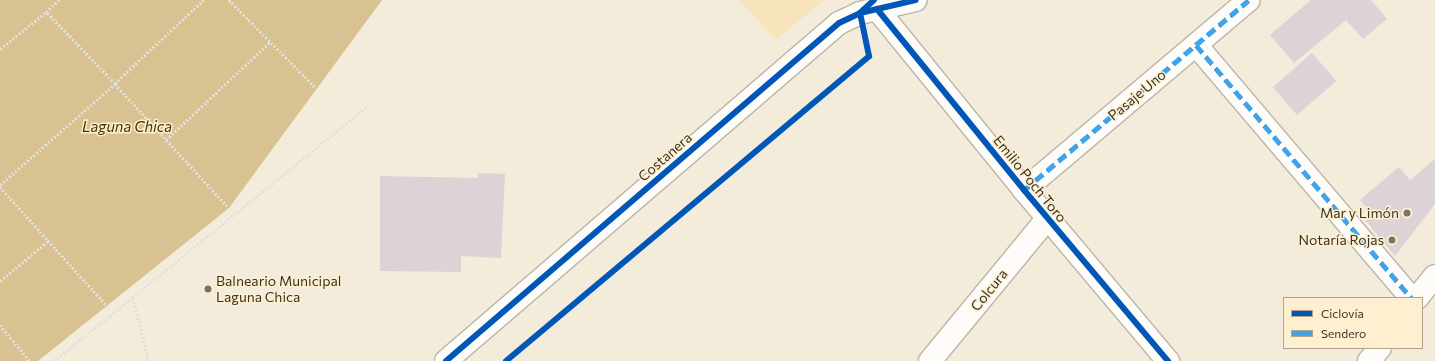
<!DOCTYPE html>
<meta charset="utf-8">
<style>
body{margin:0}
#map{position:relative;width:1435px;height:361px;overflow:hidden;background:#f4ecda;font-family:Commissioner,sans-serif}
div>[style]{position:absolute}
.green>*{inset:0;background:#f7e4bc}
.water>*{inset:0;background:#d8c291}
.building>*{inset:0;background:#dbd3d6;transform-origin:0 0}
.path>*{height:2.5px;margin-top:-1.25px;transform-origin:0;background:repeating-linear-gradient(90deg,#e2e0db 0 2px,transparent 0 4px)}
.roads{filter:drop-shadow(1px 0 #bcb6a8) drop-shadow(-1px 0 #bcb6a8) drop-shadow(0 1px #bcb6a8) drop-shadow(0 -1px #bcb6a8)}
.minor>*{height:22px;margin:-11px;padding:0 11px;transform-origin:11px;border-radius:11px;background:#fdfcf9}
.major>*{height:22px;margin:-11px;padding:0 11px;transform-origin:11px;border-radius:11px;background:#fdfcf9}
.quiet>*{height:5px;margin-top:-2.5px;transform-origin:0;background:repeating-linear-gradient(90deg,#3fa3eb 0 10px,transparent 0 15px)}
.cycleway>*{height:6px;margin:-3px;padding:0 3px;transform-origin:3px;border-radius:3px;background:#0057b8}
.dots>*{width:11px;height:11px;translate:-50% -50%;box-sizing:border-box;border:2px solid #feefd0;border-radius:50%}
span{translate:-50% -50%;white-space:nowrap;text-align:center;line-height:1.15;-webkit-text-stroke:3px #feefd0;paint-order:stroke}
.street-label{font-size:14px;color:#3a3428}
.poi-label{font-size:14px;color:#3a3428}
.right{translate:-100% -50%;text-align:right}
.left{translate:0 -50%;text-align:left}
.water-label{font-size:15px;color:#463300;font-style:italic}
.legend{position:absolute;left:1283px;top:297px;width:140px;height:52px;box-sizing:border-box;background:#feefd0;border:1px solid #b0a48d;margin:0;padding:5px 7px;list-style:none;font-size:12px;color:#3a3428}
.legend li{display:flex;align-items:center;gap:8px;height:20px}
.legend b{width:20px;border:1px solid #b0a48d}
</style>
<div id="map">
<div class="green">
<div style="clip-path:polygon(739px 0,824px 0,776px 40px)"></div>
</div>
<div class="water">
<div style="clip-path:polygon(0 0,382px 0,229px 208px,38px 361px,0 361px)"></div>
</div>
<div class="building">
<div style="clip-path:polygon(1311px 0,1371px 0,1387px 19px,1363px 39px,1346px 20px,1294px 63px,1270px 35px)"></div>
<div style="left:1312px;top:53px;width:37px;height:52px;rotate:49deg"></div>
<div style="clip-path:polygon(1435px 159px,1435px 204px,1395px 256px,1365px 220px,1372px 214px,1360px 200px,1399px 167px,1410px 180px)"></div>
<div style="clip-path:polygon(478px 173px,505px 174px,501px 258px,461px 256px,461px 272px,380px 271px,380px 176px,478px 178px)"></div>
</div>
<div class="path">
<div style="left:204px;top:0;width:122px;rotate:136.7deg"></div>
<div style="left:115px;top:84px;width:168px;rotate:47.4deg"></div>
<div style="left:229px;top:0;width:122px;rotate:45.3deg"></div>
<div style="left:0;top:49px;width:59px;rotate:-38.8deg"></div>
<div style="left:166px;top:140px;width:143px;rotate:-43.3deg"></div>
<div style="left:0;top:185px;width:153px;rotate:-41.3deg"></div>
<div style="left:115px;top:84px;width:100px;rotate:-133.8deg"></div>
<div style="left:46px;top:12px;width:18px;rotate:-43deg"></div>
<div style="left:0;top:187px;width:161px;rotate:48deg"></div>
<div style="left:0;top:281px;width:62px;rotate:-39.8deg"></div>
<div style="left:133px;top:298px;width:65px;rotate:75.7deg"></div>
<div style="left:0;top:325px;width:47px;rotate:50.2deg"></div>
<div style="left:54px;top:361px;width:402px;rotate:-39.1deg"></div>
</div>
<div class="roads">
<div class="minor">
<div style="left:877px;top:9px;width:233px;rotate:50.9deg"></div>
<div style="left:1024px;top:190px;width:224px;rotate:49.9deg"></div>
<div style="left:1196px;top:45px;width:332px;rotate:49.6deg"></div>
<div style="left:1024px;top:190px;width:294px;rotate:-40.2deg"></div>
<div style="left:446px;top:361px;width:518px;rotate:-40.7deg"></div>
<div style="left:839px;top:23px;width:23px;rotate:-25deg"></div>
<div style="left:860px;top:13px;width:57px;rotate:-13.1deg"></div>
<div style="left:930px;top:361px;width:184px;rotate:-50.5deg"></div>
</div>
<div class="major">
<div style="left:1417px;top:298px;width:28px;rotate:-51deg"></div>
<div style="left:1369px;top:361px;width:17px;rotate:-50deg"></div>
</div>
</div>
<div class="quiet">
<div style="left:1196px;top:45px;width:332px;rotate:49.6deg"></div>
<div style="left:1024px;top:190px;width:294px;rotate:-40.2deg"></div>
</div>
<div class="cycleway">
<div style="left:877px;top:9px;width:233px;rotate:50.9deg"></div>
<div style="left:1024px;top:190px;width:224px;rotate:49.9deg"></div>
<div style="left:446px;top:361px;width:518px;rotate:-40.7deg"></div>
<div style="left:839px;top:23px;width:23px;rotate:-25deg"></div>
<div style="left:860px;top:13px;width:57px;rotate:-13.1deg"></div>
<div style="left:506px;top:361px;width:474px;rotate:-40deg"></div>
<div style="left:869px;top:56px;width:44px;rotate:-101.8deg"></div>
<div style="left:860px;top:13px;width:19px;rotate:-43deg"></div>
</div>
<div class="dots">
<div style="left:1407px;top:213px;background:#7b7466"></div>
<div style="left:1392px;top:240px;background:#7b7466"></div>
<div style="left:208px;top:289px;background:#7b7466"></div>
</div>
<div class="street-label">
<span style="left:1137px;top:95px;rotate:-40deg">Pasaje Uno</span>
<span style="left:665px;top:157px;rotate:-41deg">Costanera</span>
<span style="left:1030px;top:179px;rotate:51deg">Emilio Poch Toro</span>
<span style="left:989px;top:290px;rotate:-51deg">Colcura</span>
</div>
<div class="poi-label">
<span class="right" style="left:1399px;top:213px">Mar y Limón</span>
<span class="right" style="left:1384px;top:240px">Notaría Rojas</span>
<span class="left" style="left:216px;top:289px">Balneario Municipal<br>Laguna Chica</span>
</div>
<div class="water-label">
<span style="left:127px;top:127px">Laguna Chica</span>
</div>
<ul class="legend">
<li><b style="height:5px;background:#0057b8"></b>Ciclovía</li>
<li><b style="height:5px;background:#3fa3eb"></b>Sendero</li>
</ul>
</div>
